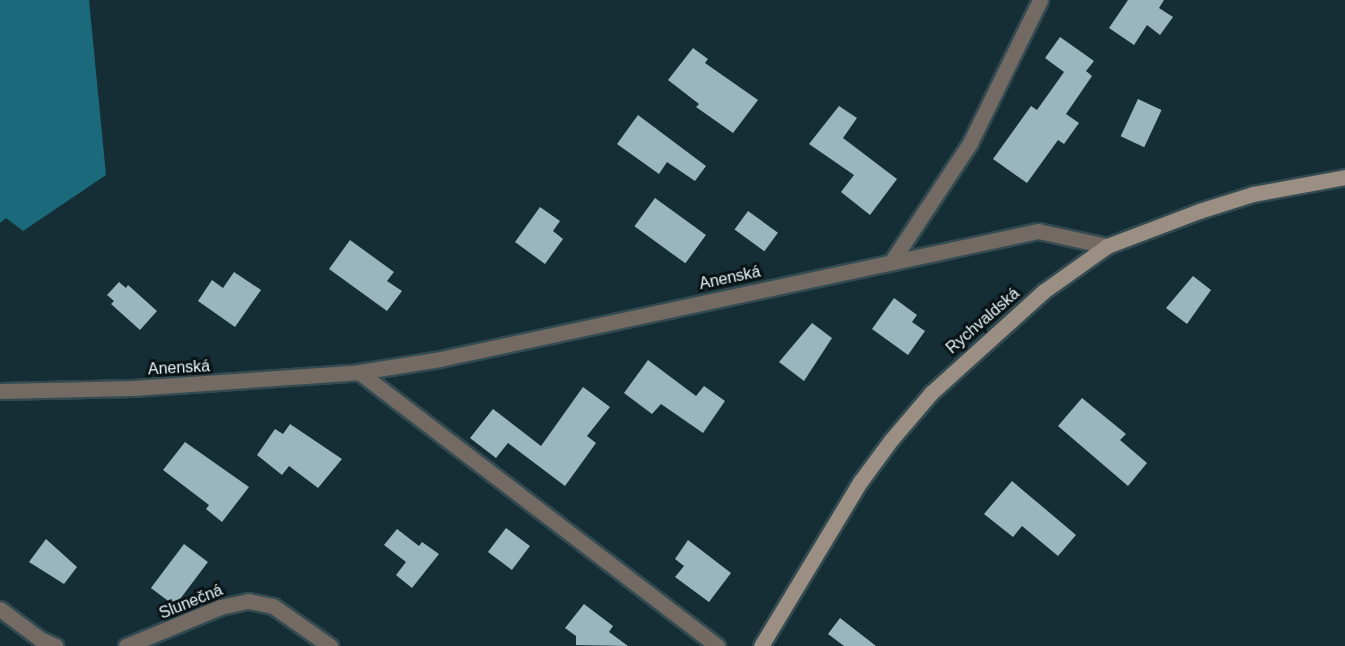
<!DOCTYPE html>
<meta charset="utf-8">
<style>
body{margin:0}
#map{position:relative;width:1345px;height:646px;overflow:hidden;background:#152e35;font-family:Arial,sans-serif}
div>[style]{position:absolute}
.forest>*{inset:0;background:#1b6a7c}
.building>*{inset:0;background:#99b5be;transform-origin:0 0}
.roads{filter:drop-shadow(2px 0 #324a50) drop-shadow(-2px 0 #324a50) drop-shadow(0 2px #324a50) drop-shadow(0 -2px #324a50)}
.street>*{height:15px;margin:-7.5px;padding:0 7.5px;transform-origin:7.5px;border-radius:7.5px;background:#726a63}
.secondary>*{height:15px;margin:-7.5px;padding:0 7.5px;transform-origin:7.5px;border-radius:7.5px;background:#9b8e83}
span{translate:-50% -50%;white-space:nowrap;text-align:center;line-height:1.15;-webkit-text-stroke:6px #0a1417;paint-order:stroke}
.street-label{font-size:16px;color:#e6f5f9}
</style>
<div id="map">
<div class="forest">
<div style="clip-path:polygon(0 0,89px 0,106px 175px,23px 231px,6px 218px,0 223px)"></div>
</div>
<div class="building">
<div style="clip-path:polygon(1128px 0,1164px 0,1159px 8px,1173px 17px,1160px 35px,1147px 25px,1134px 45px,1109px 28px)"></div>
<div style="clip-path:polygon(1060px 37px,1094px 61px,1086px 71px,1092px 76px,1066px 114px,1079px 123px,1064px 144px,1058px 140px,1027px 183px,993px 159px,1031px 106px,1037px 110px,1064px 72px,1045px 58px)"></div>
<div style="clip-path:polygon(693px 48px,708px 59px,705px 63px,758px 100px,733px 133px,696px 107px,699px 104px,668px 80px)"></div>
<div style="left:1138px;top:99px;width:26px;height:41px;rotate:25deg"></div>
<div style="clip-path:polygon(839px 106px,857px 118px,843px 138px,897px 179px,870px 215px,841px 192px,854px 175px,809px 144px)"></div>
<div style="clip-path:polygon(638px 115px,706px 166px,695px 181px,667px 162px,659px 174px,617px 144px)"></div>
<div style="left:655px;top:198px;width:63px;height:35px;rotate:36deg"></div>
<div style="clip-path:polygon(540px 207px,560px 221px,553px 231px,563px 239px,545px 264px,515px 242px)"></div>
<div style="left:748px;top:211px;width:37px;height:23px;rotate:36deg"></div>
<div style="clip-path:polygon(350px 240px,394px 272px,387px 281px,402px 291px,387px 311px,329px 269px)"></div>
<div style="clip-path:polygon(234px 272px,261px 290px,235px 327px,198px 301px,212px 280px,223px 288px)"></div>
<div style="clip-path:polygon(1193px 276px,1211px 290px,1187px 324px,1166px 308px)"></div>
<div style="clip-path:polygon(119px 282px,126px 288px,128px 285px,157px 311px,140px 330px,111px 304px,114px 301px,107px 295px)"></div>
<div style="clip-path:polygon(894px 298px,917px 315px,912px 322px,925px 331px,908px 355px,872px 329px)"></div>
<div style="clip-path:polygon(812px 323px,832px 338px,804px 381px,779px 362px)"></div>
<div style="clip-path:polygon(648px 360px,696px 396px,704px 386px,725px 401px,703px 433px,661px 404px,652px 414px,624px 393px)"></div>
<div style="clip-path:polygon(583px 387px,610px 407px,587px 436px,596px 443px,565px 486px,508px 443px,496px 458px,470px 438px,493px 409px,541px 446px)"></div>
<div style="clip-path:polygon(1082px 398px,1126px 434px,1120px 440px,1147px 463px,1128px 486px,1058px 426px)"></div>
<div style="clip-path:polygon(290px 424px,342px 459px,318px 488px,289px 466px,282px 475px,257px 455px,275px 429px,283px 434px)"></div>
<div style="clip-path:polygon(185px 442px,249px 487px,222px 522px,206px 509px,209px 505px,163px 470px)"></div>
<div style="clip-path:polygon(1012px 481px,1076px 535px,1058px 556px,1022px 526px,1013px 537px,984px 514px)"></div>
<div style="left:506px;top:528px;width:30px;height:30px;rotate:37deg"></div>
<div style="clip-path:polygon(397px 529px,419px 546px,422px 542px,439px 554px,412px 588px,396px 575px,406px 562px,384px 545px)"></div>
<div style="clip-path:polygon(46px 539px,77px 567px,64px 584px,29px 562px)"></div>
<div style="clip-path:polygon(688px 540px,731px 573px,709px 602px,675px 577px,684px 566px,675px 559px)"></div>
<div style="left:184px;top:544px;width:30px;height:55px;rotate:37deg"></div>
<div style="clip-path:polygon(584px 604px,613px 626px,609px 632px,628px 646px,576px 645px,576px 636px,565px 628px)"></div>
<div style="clip-path:polygon(840px 618px,876px 646px,844px 646px,828px 634px)"></div>
</div>
<div class="roads">
<div class="street">
<div style="left:892px;top:261px;width:141px;rotate:-56.5deg"></div>
<div style="left:970px;top:143px;width:159px;rotate:-63.9deg"></div>
<div style="left:359px;top:372px;width:451px;rotate:37.4deg"></div>
<div style="left:0;top:391px;width:133px;rotate:-1.3deg"></div>
<div style="left:133px;top:388px;width:227px;rotate:-4deg"></div>
<div style="left:359px;top:372px;width:82px;rotate:-9.1deg"></div>
<div style="left:440px;top:359px;width:612px;rotate:-12.08deg"></div>
<div style="left:1038px;top:231px;width:71px;rotate:12.3deg"></div>
<div style="left:0;top:609px;width:50px;rotate:36.9deg"></div>
<div style="left:40px;top:639px;width:17px;rotate:24deg"></div>
<div style="left:126px;top:646px;width:102px;rotate:-22.5deg"></div>
<div style="left:220px;top:607px;width:29px;rotate:-12deg"></div>
<div style="left:248px;top:601px;width:25px;rotate:11deg"></div>
<div style="left:273px;top:606px;width:70px;rotate:35.1deg"></div>
</div>
<div class="secondary">
<div style="left:761px;top:646px;width:192px;rotate:-58.9deg"></div>
<div style="left:860px;top:482px;width:52px;rotate:-53.6deg"></div>
<div style="left:891px;top:440px;width:62px;rotate:-49.6deg"></div>
<div style="left:931px;top:393px;width:152px;rotate:-42.1deg"></div>
<div style="left:1044px;top:291px;width:77px;rotate:-35.5deg"></div>
<div style="left:1107px;top:246px;width:98px;rotate:-20.8deg"></div>
<div style="left:1199px;top:211px;width:57px;rotate:-17.5deg"></div>
<div style="left:1253px;top:194px;width:94px;rotate:-10.5deg"></div>
</div>
</div>
<div class="street-label">
<span style="left:730px;top:278px;rotate:-12deg">Anenská</span>
<span style="left:983px;top:321px;rotate:-41deg">Rychvaldská</span>
<span style="left:179px;top:368px;rotate:-3deg">Anenská</span>
<span style="left:191px;top:602px;rotate:-22deg">Slunečná</span>
</div>
</div>
